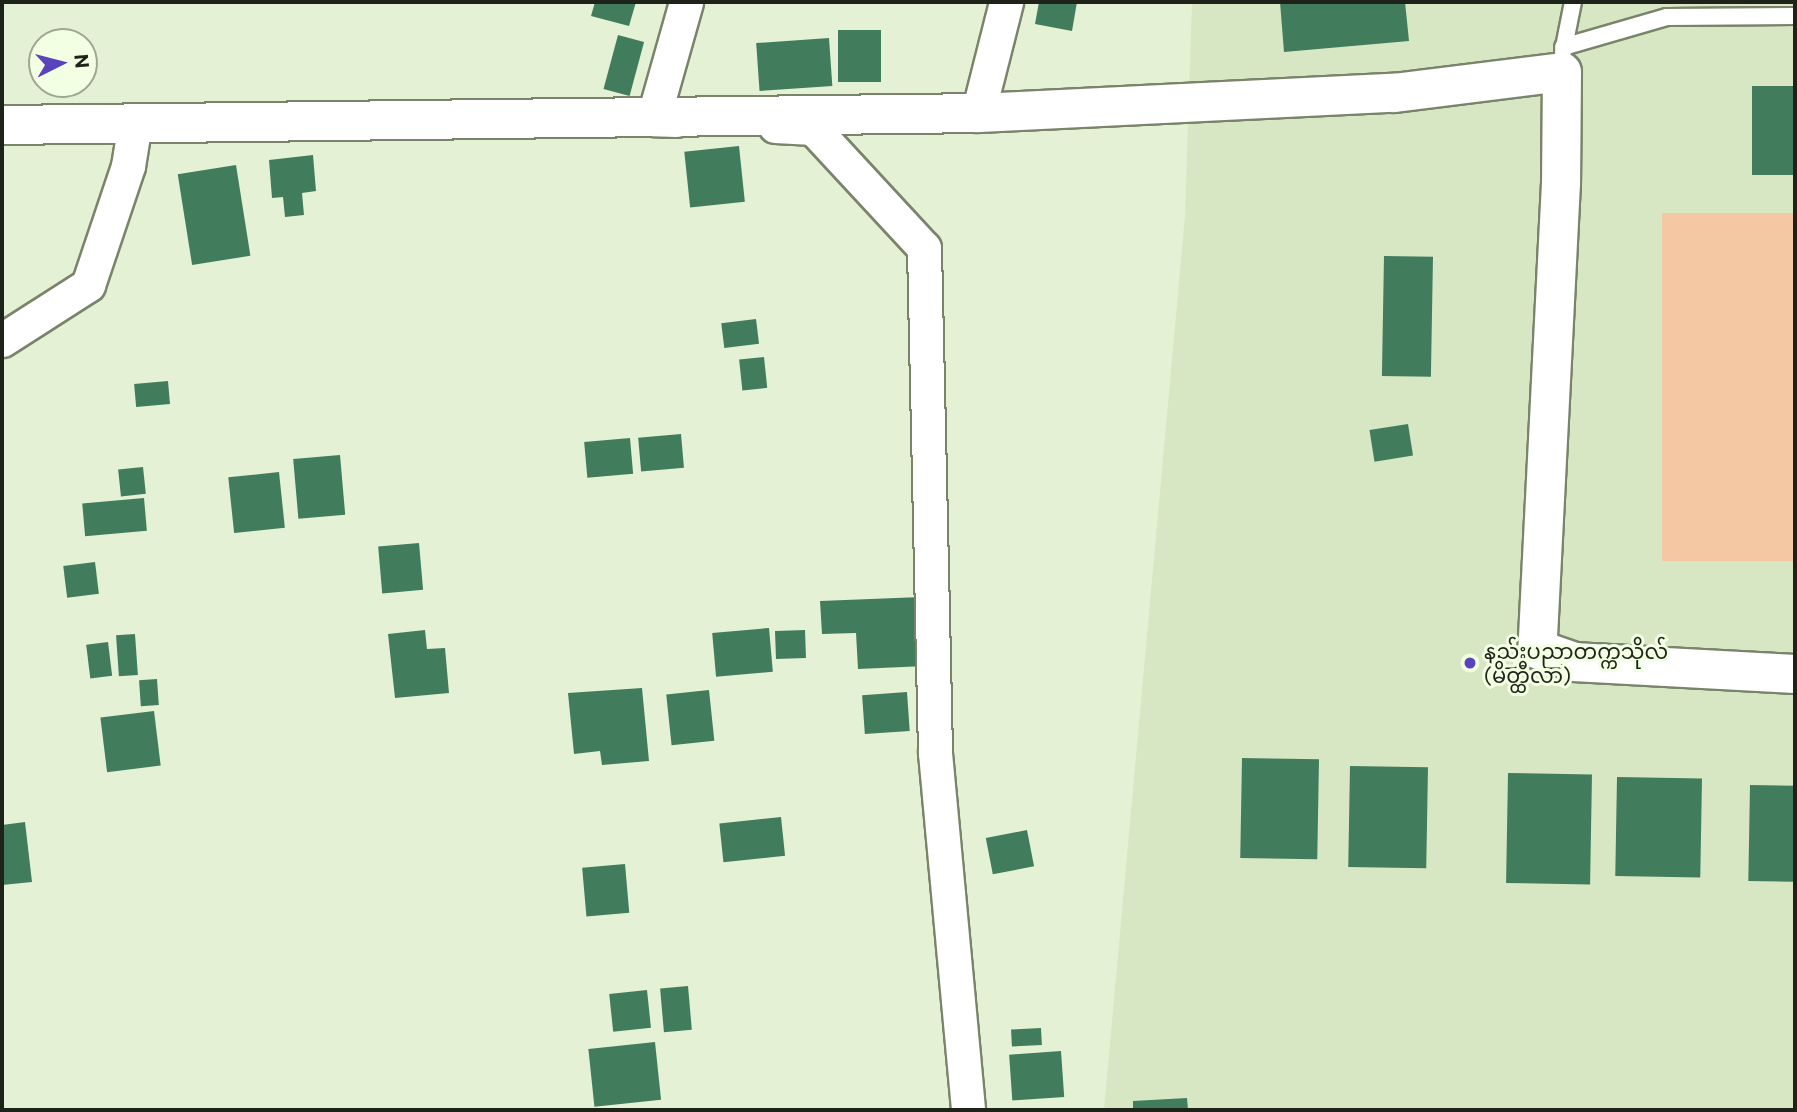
<!DOCTYPE html>
<meta charset="utf-8">
<style>
body{margin:0}
#map{position:relative;width:1797px;height:1112px;overflow:hidden;background:#e5f1d5;font-family:Commissioner,"Noto Sans Myanmar",sans-serif}
div>[style]{position:absolute}
.built>*{inset:0;background:#d7e6c3}
.green>*{inset:0;background:#f3c8a3;transform-origin:0 0}
.building>*{inset:0;background:#417d5d;transform-origin:0 0}
.roads{filter:drop-shadow(2px 0 #79846b) drop-shadow(-2px 0 #79846b) drop-shadow(0 2px #79846b) drop-shadow(0 -2px #79846b)}
.service>*{height:16px;margin:-8px;padding:0 8px;transform-origin:8px;border-radius:8px;background:#fff}
.minor>*{height:33px;margin:-16.5px;padding:0 16.5px;transform-origin:16.5px;border-radius:16.5px;background:#fff}
.tertiary>*{height:38px;margin:-19px;padding:0 19px;transform-origin:19px;border-radius:19px;background:#fff}
.dots>*{width:19px;height:19px;translate:-50% -50%;box-sizing:border-box;border:4px solid #f2ffe2;border-radius:50%}
span{translate:-50% -50%;white-space:nowrap;text-align:center;line-height:1.15;-webkit-text-stroke:6px #f2ffe2;paint-order:stroke}
.poi-label{font-size:21px;color:#1e2319}
.left{translate:0 -50%;text-align:left}
.frame{position:absolute;inset:0;border:4px solid #1e2319;pointer-events:none}
.north{position:absolute;left:28px;top:28px;width:70px;height:70px;box-sizing:border-box;background:#f2ffe2;border:2px solid #9da792;border-radius:50%;rotate:84deg;font-size:19px;font-weight:700;line-height:28px;text-align:center;color:#1e2319}
.north::after{content:'';display:block;margin:auto;width:24px;height:32px;background:#5a44bc;clip-path:polygon(50% 0,100% 100%,50% 72%,0 100%)}
</style>
<div id="map">
<div class="built">
<div style="clip-path:polygon(1192px 2px,1795px 2px,1795px 1110px,1104px 1110px,1185px 216px)"></div>
</div>
<div class="green">
<div style="left:1795px;top:213px;width:348px;height:133px;rotate:90deg"></div>
</div>
<div class="building">
<div style="clip-path:polygon(595px 2px,636px 2px,629px 26px,591px 16px)"></div>
<div style="clip-path:polygon(1039px 2px,1077px 2px,1072px 31px,1035px 24px)"></div>
<div style="clip-path:polygon(1280px 2px,1405px 2px,1409px 41px,1284px 52px)"></div>
<div style="left:838px;top:30px;width:43px;height:52px"></div>
<div style="left:618px;top:35px;width:27px;height:56px;rotate:15deg"></div>
<div style="left:829px;top:38px;width:48px;height:73px;rotate:86deg"></div>
<div style="left:1752px;top:86px;width:43px;height:89px"></div>
<div style="left:739px;top:146px;width:56px;height:55px;rotate:84deg"></div>
<div style="clip-path:polygon(313px 155px,316px 191px,302px 193px,304px 215px,285px 217px,283px 197px,272px 198px,269px 160px)"></div>
<div style="left:236px;top:165px;width:92px;height:59px;rotate:81deg"></div>
<div style="left:1384px;top:256px;width:49px;height:120px;rotate:1deg"></div>
<div style="left:756px;top:319px;width:25px;height:35px;rotate:83deg"></div>
<div style="left:764px;top:357px;width:31px;height:25px;rotate:84deg"></div>
<div style="left:168px;top:381px;width:23px;height:34px;rotate:85deg"></div>
<div style="left:1408px;top:424px;width:32px;height:39px;rotate:81deg"></div>
<div style="left:681px;top:434px;width:34px;height:43px;rotate:85deg"></div>
<div style="left:630px;top:438px;width:36px;height:46px;rotate:85deg"></div>
<div style="left:340px;top:455px;width:60px;height:47px;rotate:85deg"></div>
<div style="left:143px;top:467px;width:27px;height:25px;rotate:84deg"></div>
<div style="left:279px;top:472px;width:56px;height:51px;rotate:84deg"></div>
<div style="left:144px;top:498px;width:33px;height:62px;rotate:85deg"></div>
<div style="left:419px;top:543px;width:47px;height:41px;rotate:85deg"></div>
<div style="left:95px;top:562px;width:32px;height:32px;rotate:83deg"></div>
<div style="clip-path:polygon(921px 597px,925px 666px,858px 669px,856px 633px,822px 634px,820px 601px)"></div>
<div style="left:769px;top:628px;width:44px;height:57px;rotate:85deg"></div>
<div style="clip-path:polygon(425px 630px,427px 649px,445px 648px,449px 693px,395px 698px,388px 634px)"></div>
<div style="left:805px;top:630px;width:28px;height:30px;rotate:88deg"></div>
<div style="left:135px;top:634px;width:41px;height:19px;rotate:86deg"></div>
<div style="left:108px;top:642px;width:34px;height:22px;rotate:83deg"></div>
<div style="left:157px;top:679px;width:26px;height:18px;rotate:86deg"></div>
<div style="clip-path:polygon(642px 688px,649px 761px,602px 765px,600px 751px,574px 754px,568px 693px)"></div>
<div style="left:709px;top:690px;width:51px;height:43px;rotate:84deg"></div>
<div style="left:907px;top:692px;width:39px;height:45px;rotate:86deg"></div>
<div style="left:154px;top:711px;width:55px;height:54px;rotate:83deg"></div>
<div style="left:1242px;top:758px;width:77px;height:100px;rotate:1deg"></div>
<div style="left:1350px;top:766px;width:78px;height:101px;rotate:1deg"></div>
<div style="left:1508px;top:773px;width:84px;height:110px;rotate:1deg"></div>
<div style="left:1617px;top:777px;width:85px;height:99px;rotate:1deg"></div>
<div style="left:1750px;top:785px;width:45px;height:96px;rotate:1deg"></div>
<div style="left:781px;top:817px;width:39px;height:62px;rotate:84deg"></div>
<div style="clip-path:polygon(25px 822px,32px 882px,2px 885px,2px 825px)"></div>
<div style="left:1027px;top:830px;width:37px;height:42px;rotate:79deg"></div>
<div style="left:625px;top:864px;width:49px;height:43px;rotate:85deg"></div>
<div style="left:688px;top:986px;width:44px;height:28px;rotate:85deg"></div>
<div style="left:647px;top:990px;width:38px;height:38px;rotate:84deg"></div>
<div style="left:1041px;top:1028px;width:17px;height:30px;rotate:87deg"></div>
<div style="left:655px;top:1042px;width:58px;height:67px;rotate:84deg"></div>
<div style="left:1061px;top:1051px;width:46px;height:52px;rotate:86deg"></div>
<div style="clip-path:polygon(1187px 1098px,1188px 1110px,1133px 1110px,1133px 1101px)"></div>
</div>
<div class="roads">
<div class="service">
<div style="left:1563px;top:47px;width:108px;rotate:-16.1deg"></div>
<div style="left:1667px;top:17px;width:128px;rotate:-0.4deg"></div>
<div style="left:1563px;top:52px;width:51px;rotate:-78.7deg"></div>
</div>
<div class="minor">
<div style="left:978px;top:113px;width:114px;rotate:-75.8deg"></div>
<div style="left:676px;top:120px;width:23px;rotate:-178deg"></div>
<div style="left:653px;top:119px;width:122px;rotate:-74.2deg"></div>
<div style="left:775px;top:126px;width:38px;rotate:3deg"></div>
<div style="left:813px;top:128px;width:163px;rotate:47.2deg"></div>
<div style="left:924px;top:248px;width:505px;rotate:88.75deg"></div>
<div style="left:935px;top:753px;width:359px;rotate:84.7deg"></div>
<div style="left:2px;top:340px;width:102px;rotate:-32.6deg"></div>
<div style="left:88px;top:285px;width:126px;rotate:-71.4deg"></div>
<div style="left:128px;top:166px;width:44px;rotate:-80.8deg"></div>
</div>
<div class="tertiary">
<div style="left:2px;top:125px;width:976px;rotate:-0.7deg"></div>
<div style="left:978px;top:113px;width:416px;rotate:-2.8deg"></div>
<div style="left:1394px;top:93px;width:169px;rotate:-7.1deg"></div>
<div style="left:1562px;top:72px;width:111px;rotate:90.5deg"></div>
<div style="left:1561px;top:183px;width:467px;rotate:92.9deg"></div>
<div style="left:1537px;top:649px;width:39px;rotate:19deg"></div>
<div style="left:1574px;top:662px;width:221px;rotate:3.1deg"></div>
</div>
</div>
<div class="dots">
<div style="left:1470px;top:663px;background:#5a44bc"></div>
</div>
<div class="poi-label">
<span class="left" style="left:1484px;top:663px">နည်းပညာတက္ကသိုလ်<br>(မိတ္ထီလာ)</span>
</div>
<div class="frame"></div>
<div class="north">N</div>
</div>
